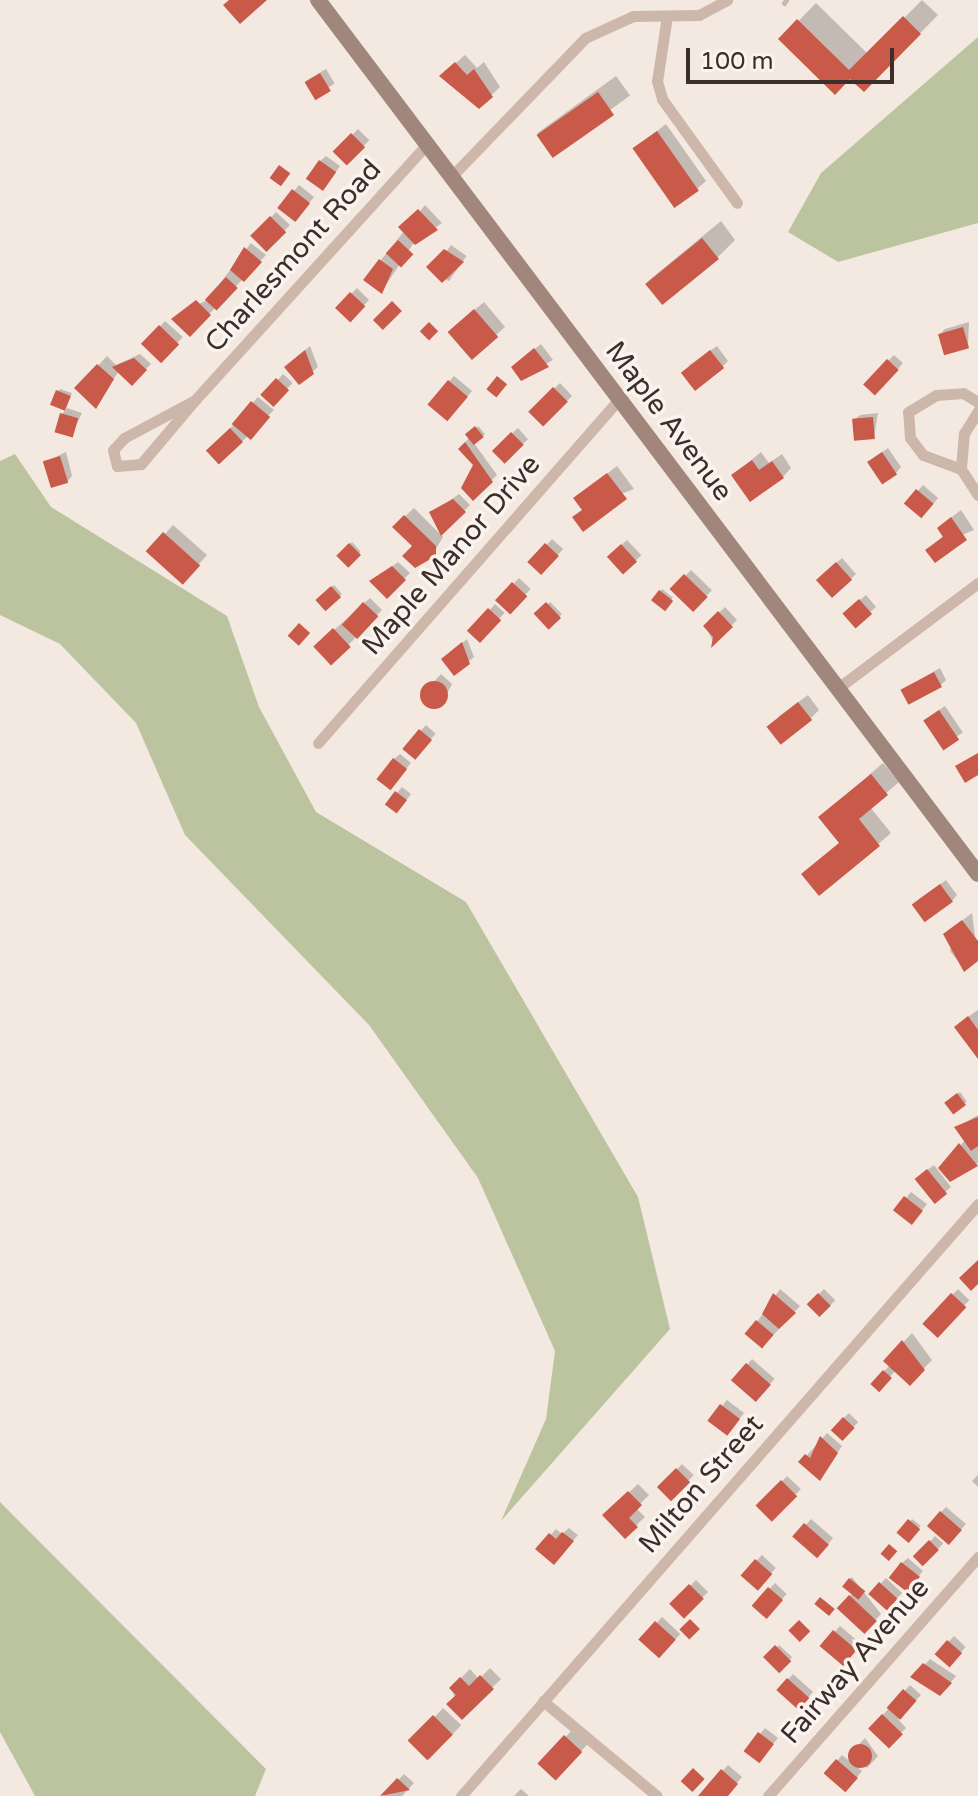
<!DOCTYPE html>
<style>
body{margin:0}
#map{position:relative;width:978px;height:1796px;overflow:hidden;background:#f4e9e1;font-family:"Varela Round",sans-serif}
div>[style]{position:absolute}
.green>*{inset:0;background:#bcc49f}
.shadow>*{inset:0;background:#0003;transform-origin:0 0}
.building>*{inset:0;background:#c95a4a;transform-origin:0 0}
.round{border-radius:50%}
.lane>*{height:5px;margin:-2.5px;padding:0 2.5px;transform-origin:2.5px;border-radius:2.5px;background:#cdb7ab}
.street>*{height:11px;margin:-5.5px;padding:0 5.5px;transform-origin:5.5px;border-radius:5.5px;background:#cdb7ab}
.secondary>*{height:16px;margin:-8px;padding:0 8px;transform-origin:8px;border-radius:8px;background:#a1867c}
span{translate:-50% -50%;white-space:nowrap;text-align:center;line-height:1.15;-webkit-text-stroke:7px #fbf3ee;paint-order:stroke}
.street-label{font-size:28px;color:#3b2e2b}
.scale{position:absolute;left:686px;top:48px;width:208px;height:36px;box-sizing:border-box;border:4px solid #3b2e2b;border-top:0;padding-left:10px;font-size:24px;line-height:28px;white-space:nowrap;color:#3b2e2b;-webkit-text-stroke:6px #fbf3ee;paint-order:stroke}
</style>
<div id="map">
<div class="green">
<div style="clip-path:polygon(978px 37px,978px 223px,838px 262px,788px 232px,821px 173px)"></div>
<div style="clip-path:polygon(15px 454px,51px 507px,227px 616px,259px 707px,316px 812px,466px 902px,638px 1197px,670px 1329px,501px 1521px,546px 1419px,555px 1351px,478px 1178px,369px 1025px,185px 835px,136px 723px,60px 644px,0 615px,0 461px)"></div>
<div style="clip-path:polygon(0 1502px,266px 1769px,255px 1796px,35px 1796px,0 1732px)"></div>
</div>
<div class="shadow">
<div style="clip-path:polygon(922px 0,938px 15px,864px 90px,781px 39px,816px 3px,868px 54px)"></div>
<div style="clip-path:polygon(465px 55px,477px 68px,484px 62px,500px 87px,479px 107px,451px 67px)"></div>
<div style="left:326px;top:69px;width:17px;height:24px;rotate:59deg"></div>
<div style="left:616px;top:76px;width:24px;height:97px;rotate:54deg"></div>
<div style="clip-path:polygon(666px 124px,706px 181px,697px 189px,634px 149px)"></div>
<div style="left:358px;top:129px;width:16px;height:32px;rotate:45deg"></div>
<div style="clip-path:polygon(326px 156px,340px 166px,328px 183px,320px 161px)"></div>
<div style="clip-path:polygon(299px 185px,314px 197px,300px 214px,294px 191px)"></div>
<div style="clip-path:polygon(425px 205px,442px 223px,413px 244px,382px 291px,381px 260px)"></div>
<div style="left:276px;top:212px;width:19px;height:33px;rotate:43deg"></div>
<div style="clip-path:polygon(721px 221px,735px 240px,717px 258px,647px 282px)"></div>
<div style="clip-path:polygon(251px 243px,266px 255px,190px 334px,179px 314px,207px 300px)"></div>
<div style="left:451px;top:245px;width:19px;height:31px;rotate:35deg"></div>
<div style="left:357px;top:288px;width:17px;height:28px;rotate:45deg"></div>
<div style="clip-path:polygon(484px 302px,505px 327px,496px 335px,458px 324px)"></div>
<div style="left:165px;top:321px;width:24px;height:31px;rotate:42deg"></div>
<div style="clip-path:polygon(969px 322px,968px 346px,940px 334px,945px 329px)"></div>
<div style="clip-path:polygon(541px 344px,553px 360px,522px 378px,518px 362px)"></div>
<div style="clip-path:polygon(310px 346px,318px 367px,312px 372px,292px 361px)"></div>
<div style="clip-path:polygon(717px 346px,728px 361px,722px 367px,688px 366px)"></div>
<div style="clip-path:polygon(140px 354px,151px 364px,132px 383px,119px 371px,96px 406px,77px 388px,107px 356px,116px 365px)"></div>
<div style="clip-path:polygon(894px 355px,903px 363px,882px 388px,888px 361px)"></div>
<div style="left:283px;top:374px;width:13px;height:29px;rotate:42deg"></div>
<div style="clip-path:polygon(454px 376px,472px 391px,453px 413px,430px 404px)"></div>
<div style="clip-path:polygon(560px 383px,572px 396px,567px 401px,531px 411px)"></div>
<div style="clip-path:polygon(60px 389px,72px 393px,66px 408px,58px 391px)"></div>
<div style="clip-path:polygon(258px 397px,274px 410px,220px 463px,209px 452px)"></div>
<div style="clip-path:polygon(67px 408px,82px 413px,71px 436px,62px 414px)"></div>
<div style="clip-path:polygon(878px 413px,874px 437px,854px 420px,860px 415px)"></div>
<div style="clip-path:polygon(478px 426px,485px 434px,474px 443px,497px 475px,473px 498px,476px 465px,460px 449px)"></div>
<div style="left:518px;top:428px;width:15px;height:33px;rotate:48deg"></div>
<div style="clip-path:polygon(888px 448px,901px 467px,896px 473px,875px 457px)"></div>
<div style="clip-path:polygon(66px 452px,72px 476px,67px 482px,45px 462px)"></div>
<div style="clip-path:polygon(761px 452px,769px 463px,782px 454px,791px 468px,783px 477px,733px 475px)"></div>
<div style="clip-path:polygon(617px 466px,634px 489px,583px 509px,575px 498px)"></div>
<div style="left:923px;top:485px;width:20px;height:25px;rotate:41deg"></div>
<div style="clip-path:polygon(459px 494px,470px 505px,442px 533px,432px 513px)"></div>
<div style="clip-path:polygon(414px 508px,443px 537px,430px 559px,395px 526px)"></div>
<div style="clip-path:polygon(961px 510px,974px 530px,927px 550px,944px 535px,948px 520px)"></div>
<div style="clip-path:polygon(173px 525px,207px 555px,191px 573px,165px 534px)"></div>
<div style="left:552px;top:539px;width:15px;height:33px;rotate:42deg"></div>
<div style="left:627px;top:540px;width:21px;height:24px;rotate:47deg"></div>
<div style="left:352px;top:542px;width:13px;height:18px;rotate:48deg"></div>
<div style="clip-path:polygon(842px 558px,856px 574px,851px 579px,823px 574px)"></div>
<div style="clip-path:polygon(398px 562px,410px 573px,387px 596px,372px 581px)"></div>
<div style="left:691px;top:570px;width:29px;height:26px;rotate:44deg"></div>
<div style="left:519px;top:578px;width:16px;height:30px;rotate:43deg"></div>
<div style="left:334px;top:585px;width:12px;height:21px;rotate:48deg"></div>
<div style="left:662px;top:589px;width:14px;height:14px;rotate:39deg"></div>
<div style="clip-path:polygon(866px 595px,876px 607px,855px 625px,850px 608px)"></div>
<div style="clip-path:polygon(370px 598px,382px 610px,332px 662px,316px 646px)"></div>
<div style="left:550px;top:602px;width:17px;height:18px;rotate:45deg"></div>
<div style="left:495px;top:604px;width:13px;height:37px;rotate:42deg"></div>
<div style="clip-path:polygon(725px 607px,737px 620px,714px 643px,705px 626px)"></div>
<div style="clip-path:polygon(467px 639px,474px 657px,468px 662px,449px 654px)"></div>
<div style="clip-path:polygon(940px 668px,946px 680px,941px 685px,903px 689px)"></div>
<div style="clip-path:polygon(441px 674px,452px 684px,440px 707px,420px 697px)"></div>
<div style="clip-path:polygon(808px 695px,819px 710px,810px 719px,778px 717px)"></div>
<div style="left:945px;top:706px;width:32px;height:24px;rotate:56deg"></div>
<div style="left:426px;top:725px;width:13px;height:32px;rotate:42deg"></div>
<div style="clip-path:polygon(400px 754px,411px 763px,395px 782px,394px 759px)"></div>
<div style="clip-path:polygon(883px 763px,899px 782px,870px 807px,891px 833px,820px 894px,804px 874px,841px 841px,820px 817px)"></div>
<div style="clip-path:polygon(402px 787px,411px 794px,402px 806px,397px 793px)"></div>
<div style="clip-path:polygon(946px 880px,957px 895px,952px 901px,919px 899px)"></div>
<div style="clip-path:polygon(972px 913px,978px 959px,964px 969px,950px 951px,955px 926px)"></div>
<div style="clip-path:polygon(978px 1010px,978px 1055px,965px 1019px)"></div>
<div style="left:960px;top:1092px;width:12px;height:17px;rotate:55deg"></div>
<div style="clip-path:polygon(978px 1115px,978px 1163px,951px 1179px,941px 1168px,965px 1140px,957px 1127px)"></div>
<div style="clip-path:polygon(934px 1165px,951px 1187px,934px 1202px,922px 1174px)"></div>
<div style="clip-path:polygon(911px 1192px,927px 1204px,917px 1217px,906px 1198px)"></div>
<div style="clip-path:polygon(780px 1289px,800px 1306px,769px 1340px,757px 1322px)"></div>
<div style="left:824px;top:1289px;width:16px;height:21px;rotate:45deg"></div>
<div style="left:958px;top:1289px;width:16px;height:47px;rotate:45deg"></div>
<div style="clip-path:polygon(912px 1333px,932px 1360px,910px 1383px,896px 1370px,879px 1389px,873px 1383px,890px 1365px,886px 1361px)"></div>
<div style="left:752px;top:1359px;width:30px;height:28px;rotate:41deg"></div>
<div style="clip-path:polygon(727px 1400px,744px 1413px,733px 1427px,722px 1406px)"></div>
<div style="left:849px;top:1413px;width:13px;height:23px;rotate:45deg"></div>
<div style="clip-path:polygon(827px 1433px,842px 1446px,820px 1479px,801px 1462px)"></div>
<div style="left:682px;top:1464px;width:16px;height:32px;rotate:43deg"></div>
<div style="clip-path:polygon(978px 1475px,978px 1487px,972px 1481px)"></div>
<div style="left:787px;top:1476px;width:19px;height:41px;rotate:43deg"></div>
<div style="clip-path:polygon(638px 1484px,649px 1495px,636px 1508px,645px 1517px,625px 1536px,605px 1515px)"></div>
<div style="clip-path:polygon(946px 1507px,966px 1524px,949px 1542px,941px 1512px)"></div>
<div style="clip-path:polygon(811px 1519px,833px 1538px,823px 1551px,795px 1537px)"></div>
<div style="left:912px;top:1519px;width:11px;height:18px;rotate:38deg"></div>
<div style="clip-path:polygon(569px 1528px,578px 1535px,559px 1557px,538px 1549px,556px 1529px,562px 1534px)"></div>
<div style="left:935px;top:1536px;width:11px;height:27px;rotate:41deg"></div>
<div style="left:762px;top:1555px;width:19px;height:28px;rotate:43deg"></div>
<div style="clip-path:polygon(908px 1558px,923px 1571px,912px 1584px,902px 1563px)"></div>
<div style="clip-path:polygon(852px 1577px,881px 1614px,865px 1631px,839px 1607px,853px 1593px,844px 1586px)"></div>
<div style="left:886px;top:1578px;width:22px;height:22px;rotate:43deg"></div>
<div style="left:696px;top:1580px;width:17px;height:34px;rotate:45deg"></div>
<div style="left:775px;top:1583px;width:16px;height:31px;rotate:43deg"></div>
<div style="left:662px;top:1617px;width:25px;height:30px;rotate:43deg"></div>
<div style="clip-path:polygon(840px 1626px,861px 1644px,849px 1658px,823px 1645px)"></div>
<div style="left:954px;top:1636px;width:16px;height:25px;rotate:43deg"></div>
<div style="left:779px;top:1645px;width:18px;height:18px;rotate:43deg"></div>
<div style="clip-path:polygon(930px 1659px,956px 1676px,946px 1688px,913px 1677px)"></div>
<div style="clip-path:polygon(490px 1668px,501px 1679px,462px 1717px,451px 1688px,470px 1669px,479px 1679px)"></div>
<div style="left:793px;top:1674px;width:27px;height:21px;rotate:42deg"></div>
<div style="clip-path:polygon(910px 1685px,921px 1695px,898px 1719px,906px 1728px,889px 1745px,871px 1728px)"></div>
<div style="left:443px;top:1708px;width:25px;height:47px;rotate:43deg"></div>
<div style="left:574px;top:1728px;width:21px;height:49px;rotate:43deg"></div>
<div style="clip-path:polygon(765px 1728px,778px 1738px,764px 1755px,760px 1734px)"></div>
<div style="clip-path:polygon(865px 1738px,878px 1756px,867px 1768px,848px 1756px)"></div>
<div style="clip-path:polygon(842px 1755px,862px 1771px,852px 1784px,837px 1761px)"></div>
<div style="clip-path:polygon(728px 1765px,742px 1777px,726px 1796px,701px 1795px)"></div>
<div style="clip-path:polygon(404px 1774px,414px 1783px,402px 1796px,383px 1796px)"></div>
<div style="clip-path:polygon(521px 1789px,529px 1796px,514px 1796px)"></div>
</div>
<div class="building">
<div style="clip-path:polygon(229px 0,267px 0,240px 24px,223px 5px)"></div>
<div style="clip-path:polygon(903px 16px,921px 34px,864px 92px,850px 79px,835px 95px,778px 39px,797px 19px,849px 70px)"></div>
<div style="clip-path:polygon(455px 62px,467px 75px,474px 69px,493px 97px,479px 109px,439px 76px)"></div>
<div style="left:320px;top:73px;width:21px;height:18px;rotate:59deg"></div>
<div style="left:598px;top:92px;width:28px;height:75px;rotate:55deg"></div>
<div style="left:657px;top:131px;width:73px;height:30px;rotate:55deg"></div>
<div style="left:351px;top:133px;width:20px;height:26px;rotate:45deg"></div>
<div style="left:319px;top:160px;width:21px;height:23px;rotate:35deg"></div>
<div style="left:279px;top:165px;width:14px;height:16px;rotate:36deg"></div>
<div style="left:292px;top:189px;width:23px;height:24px;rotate:38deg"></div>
<div style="clip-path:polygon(418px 209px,438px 230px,415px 245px,398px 227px)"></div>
<div style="left:270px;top:216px;width:23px;height:28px;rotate:45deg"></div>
<div style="left:702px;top:238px;width:27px;height:73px;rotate:51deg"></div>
<div style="left:398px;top:240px;width:21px;height:18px;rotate:43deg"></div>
<div style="clip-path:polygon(244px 247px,262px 262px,244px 282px,230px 270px)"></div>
<div style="clip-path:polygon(444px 249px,464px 262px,442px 283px,426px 267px)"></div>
<div style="clip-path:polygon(379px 259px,393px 269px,382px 294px,363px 280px)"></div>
<div style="left:226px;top:277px;width:16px;height:31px;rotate:43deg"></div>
<div style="left:350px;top:292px;width:21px;height:22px;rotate:43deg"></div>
<div style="clip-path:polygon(196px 300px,211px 315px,190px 337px,171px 319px)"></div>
<div style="left:392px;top:301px;width:14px;height:27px;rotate:45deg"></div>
<div style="left:474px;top:309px;width:37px;height:35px;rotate:49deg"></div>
<div style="left:429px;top:322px;width:13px;height:13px;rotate:45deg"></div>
<div style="left:159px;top:325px;width:28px;height:26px;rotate:44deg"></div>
<div style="left:963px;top:327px;width:22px;height:26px;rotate:74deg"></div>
<div style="clip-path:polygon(534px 348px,549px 367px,521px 381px,511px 367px)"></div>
<div style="clip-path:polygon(305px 350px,314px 374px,299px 385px,284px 367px)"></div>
<div style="left:710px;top:350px;width:23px;height:37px;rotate:52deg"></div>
<div style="clip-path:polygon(134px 358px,147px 370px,132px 386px,112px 367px)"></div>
<div style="left:887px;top:359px;width:16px;height:35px;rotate:43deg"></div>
<div style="clip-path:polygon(97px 364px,114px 379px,96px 409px,74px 388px)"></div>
<div style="left:497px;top:376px;width:13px;height:17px;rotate:39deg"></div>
<div style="left:276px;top:378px;width:18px;height:23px;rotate:43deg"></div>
<div style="left:448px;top:380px;width:26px;height:32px;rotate:40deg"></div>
<div style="left:553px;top:387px;width:21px;height:35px;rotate:45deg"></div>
<div style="left:56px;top:390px;width:16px;height:16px;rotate:22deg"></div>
<div style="left:251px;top:401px;width:25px;height:30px;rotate:40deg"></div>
<div style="left:60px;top:413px;width:19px;height:20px;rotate:16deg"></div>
<div style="left:873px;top:417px;width:22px;height:21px;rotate:85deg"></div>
<div style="left:475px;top:426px;width:14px;height:13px;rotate:51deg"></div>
<div style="left:230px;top:428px;width:19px;height:33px;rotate:47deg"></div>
<div style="left:511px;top:432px;width:18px;height:27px;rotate:45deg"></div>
<div style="clip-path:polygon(465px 442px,493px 482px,473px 501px,461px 488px,473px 465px,458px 449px)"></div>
<div style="left:882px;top:452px;width:27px;height:18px;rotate:56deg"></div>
<div style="left:60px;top:456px;width:28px;height:18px;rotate:73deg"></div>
<div style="clip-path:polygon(752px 460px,759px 470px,772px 461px,784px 478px,750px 502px,731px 475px)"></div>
<div style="clip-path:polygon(607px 473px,627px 499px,583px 532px,572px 517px,582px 510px,573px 498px)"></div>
<div style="left:916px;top:489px;width:23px;height:19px;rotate:40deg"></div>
<div style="clip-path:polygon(453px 499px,466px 512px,441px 536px,429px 512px)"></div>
<div style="clip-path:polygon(404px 515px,436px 546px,436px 556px,415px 568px,402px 556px,412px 546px,392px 527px)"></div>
<div style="clip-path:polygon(951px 517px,967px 540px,935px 563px,925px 550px,943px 537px,937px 528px)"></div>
<div style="left:163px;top:532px;width:50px;height:26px;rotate:42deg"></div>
<div style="left:349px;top:543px;width:17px;height:18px;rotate:45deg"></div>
<div style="left:545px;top:543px;width:19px;height:26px;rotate:43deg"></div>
<div style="left:621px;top:544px;width:24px;height:19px;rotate:48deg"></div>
<div style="left:836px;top:562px;width:24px;height:27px;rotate:48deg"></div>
<div style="clip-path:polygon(392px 566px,406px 580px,387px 599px,369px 581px)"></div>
<div style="left:684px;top:574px;width:33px;height:21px;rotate:44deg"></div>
<div style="left:512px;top:582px;width:21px;height:25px;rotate:43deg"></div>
<div style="left:331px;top:586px;width:15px;height:21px;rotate:48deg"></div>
<div style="left:659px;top:590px;width:18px;height:13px;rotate:38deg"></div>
<div style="left:859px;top:599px;width:20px;height:22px;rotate:49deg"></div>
<div style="left:363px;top:602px;width:21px;height:31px;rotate:43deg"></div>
<div style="left:546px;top:602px;width:22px;height:17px;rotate:47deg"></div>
<div style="left:488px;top:608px;width:18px;height:31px;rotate:43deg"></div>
<div style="clip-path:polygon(718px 611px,733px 627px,711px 648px,713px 637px,703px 626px)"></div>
<div style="left:299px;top:623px;width:15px;height:17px;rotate:42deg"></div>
<div style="left:333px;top:628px;width:26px;height:27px;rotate:47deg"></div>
<div style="clip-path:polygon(462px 642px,470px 664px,454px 676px,441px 659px)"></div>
<div style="left:934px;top:672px;width:17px;height:38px;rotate:62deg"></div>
<div class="round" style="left:420px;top:681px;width:28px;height:28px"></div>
<div style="left:798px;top:702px;width:23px;height:40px;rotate:52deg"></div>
<div style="left:939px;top:710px;width:36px;height:19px;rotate:56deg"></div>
<div style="left:419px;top:729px;width:17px;height:26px;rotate:40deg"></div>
<div style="clip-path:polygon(978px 753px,978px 775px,965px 783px,955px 766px)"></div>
<div style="left:393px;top:758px;width:18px;height:27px;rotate:38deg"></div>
<div style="clip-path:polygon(871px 774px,888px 795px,859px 819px,880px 846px,819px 896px,801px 874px,839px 843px,818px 817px)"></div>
<div style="left:395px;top:791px;width:15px;height:17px;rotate:37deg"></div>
<div style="left:940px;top:884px;width:22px;height:35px;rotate:54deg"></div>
<div style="clip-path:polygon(962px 920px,978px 941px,978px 961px,964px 972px,943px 934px)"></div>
<div style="clip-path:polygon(968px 1016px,978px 1030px,978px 1059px,954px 1027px)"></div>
<div style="left:957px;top:1093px;width:15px;height:16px;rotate:53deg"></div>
<div style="clip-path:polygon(978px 1117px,978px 1146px,971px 1151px,954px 1127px)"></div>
<div style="clip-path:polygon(959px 1143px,978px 1166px,950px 1182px,938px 1168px)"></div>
<div style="left:927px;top:1169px;width:32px;height:16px;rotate:51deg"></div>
<div style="left:904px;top:1196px;width:24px;height:18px;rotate:38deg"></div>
<div style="clip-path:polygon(978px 1260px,978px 1284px,971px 1291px,959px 1278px)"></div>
<div style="clip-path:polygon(773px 1293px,796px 1313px,779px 1329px,762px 1314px)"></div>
<div style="left:818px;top:1293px;width:18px;height:16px;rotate:45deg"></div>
<div style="left:951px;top:1293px;width:21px;height:42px;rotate:43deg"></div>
<div style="left:756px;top:1320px;width:23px;height:18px;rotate:40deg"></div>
<div style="clip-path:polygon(902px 1340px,925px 1370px,910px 1386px,883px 1361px)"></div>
<div style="left:746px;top:1363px;width:33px;height:23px;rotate:41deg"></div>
<div style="left:883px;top:1370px;width:12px;height:19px;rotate:42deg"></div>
<div style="left:720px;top:1404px;width:25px;height:21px;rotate:37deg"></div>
<div style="left:843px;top:1417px;width:16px;height:18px;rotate:43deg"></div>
<div style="clip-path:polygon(820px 1436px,838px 1453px,820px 1481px,798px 1462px,805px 1454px,810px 1458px)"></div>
<div style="left:676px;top:1468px;width:20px;height:27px;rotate:45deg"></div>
<div style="left:781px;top:1480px;width:23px;height:36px;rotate:45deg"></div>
<div style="clip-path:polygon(628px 1491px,642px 1505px,629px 1518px,638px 1527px,625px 1539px,602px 1515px)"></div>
<div style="left:940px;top:1511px;width:29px;height:20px;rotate:41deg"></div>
<div style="left:908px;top:1519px;width:16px;height:18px;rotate:40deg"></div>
<div style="left:804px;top:1523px;width:33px;height:18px;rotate:41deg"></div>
<div style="clip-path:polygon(562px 1532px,574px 1541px,554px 1565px,535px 1549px,549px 1533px,556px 1539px)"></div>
<div style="left:929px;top:1540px;width:14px;height:23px;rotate:45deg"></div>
<div style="left:889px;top:1544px;width:11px;height:13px;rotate:41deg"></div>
<div style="left:755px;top:1559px;width:23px;height:22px;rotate:41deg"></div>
<div style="left:901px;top:1562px;width:24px;height:20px;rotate:38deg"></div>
<div style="left:849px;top:1578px;width:21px;height:11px;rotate:39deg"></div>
<div style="left:879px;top:1582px;width:25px;height:16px;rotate:42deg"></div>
<div style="left:689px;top:1584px;width:21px;height:28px;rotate:45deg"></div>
<div style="left:768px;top:1587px;width:20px;height:25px;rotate:41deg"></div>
<div style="left:849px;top:1595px;width:38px;height:18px;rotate:43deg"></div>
<div style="left:820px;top:1597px;width:19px;height:9px;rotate:39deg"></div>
<div style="left:690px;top:1619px;width:14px;height:15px;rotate:45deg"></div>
<div style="left:799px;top:1620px;width:16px;height:15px;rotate:45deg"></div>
<div style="left:655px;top:1621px;width:28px;height:25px;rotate:42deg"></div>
<div style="left:833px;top:1630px;width:31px;height:21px;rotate:40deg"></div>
<div style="left:947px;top:1640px;width:20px;height:19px;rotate:41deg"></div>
<div style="left:775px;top:1645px;width:23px;height:17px;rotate:45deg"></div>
<div style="clip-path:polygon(923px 1663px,952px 1683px,940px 1696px,910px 1677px)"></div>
<div style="clip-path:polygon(480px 1675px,494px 1689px,462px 1720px,446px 1704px,456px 1695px,449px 1688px,460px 1677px,469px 1686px)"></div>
<div style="left:787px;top:1678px;width:30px;height:16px;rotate:42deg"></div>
<div style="left:903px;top:1689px;width:18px;height:25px;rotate:41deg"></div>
<div style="left:882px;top:1714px;width:29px;height:20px;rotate:44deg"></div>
<div style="left:433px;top:1715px;width:28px;height:36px;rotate:45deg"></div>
<div style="left:758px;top:1732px;width:20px;height:24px;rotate:37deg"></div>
<div style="left:564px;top:1735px;width:25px;height:39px;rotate:43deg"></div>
<div class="round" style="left:848px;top:1744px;width:24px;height:24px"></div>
<div style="left:836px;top:1759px;width:29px;height:19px;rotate:41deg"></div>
<div style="left:693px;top:1768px;width:16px;height:18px;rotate:43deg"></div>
<div style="clip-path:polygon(721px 1769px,738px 1784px,728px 1796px,698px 1796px)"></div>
<div style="clip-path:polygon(397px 1778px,410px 1790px,380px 1796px)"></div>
</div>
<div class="lane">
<div style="left:784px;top:3px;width:4px;rotate:-56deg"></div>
</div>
<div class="street">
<div style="left:667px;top:16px;width:66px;rotate:98.7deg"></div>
<div style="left:657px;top:81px;width:19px;rotate:74deg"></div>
<div style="left:662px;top:99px;width:128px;rotate:54.2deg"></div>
<div style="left:451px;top:177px;width:193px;rotate:-46deg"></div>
<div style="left:585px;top:38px;width:53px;rotate:-24.6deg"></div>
<div style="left:633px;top:16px;width:66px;rotate:-0.9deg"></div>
<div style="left:699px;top:15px;width:32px;rotate:-28deg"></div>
<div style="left:195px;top:400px;width:84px;rotate:130.2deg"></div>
<div style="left:141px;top:464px;width:24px;rotate:175deg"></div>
<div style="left:117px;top:466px;width:16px;rotate:-104deg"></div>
<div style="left:113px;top:450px;width:16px;rotate:-47deg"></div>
<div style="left:124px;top:438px;width:81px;rotate:-28.2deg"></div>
<div style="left:195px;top:400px;width:344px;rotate:-47.8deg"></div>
<div style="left:978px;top:411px;width:26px;rotate:122deg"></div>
<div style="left:964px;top:433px;width:36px;rotate:95deg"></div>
<div style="left:961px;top:469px;width:31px;rotate:57deg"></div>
<div style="left:961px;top:469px;width:40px;rotate:-159.8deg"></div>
<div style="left:923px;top:455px;width:21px;rotate:-127deg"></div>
<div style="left:910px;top:438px;width:26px;rotate:-94deg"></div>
<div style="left:908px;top:412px;width:33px;rotate:-31deg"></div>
<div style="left:936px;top:395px;width:27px;rotate:-4deg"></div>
<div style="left:963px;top:393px;width:17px;rotate:31deg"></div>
<div style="left:838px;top:688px;width:175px;rotate:-36.9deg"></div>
<div style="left:318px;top:743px;width:457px;rotate:-48.8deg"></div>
<div style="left:543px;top:1701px;width:148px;rotate:39.8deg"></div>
<div style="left:461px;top:1796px;width:786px;rotate:-48.87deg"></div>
<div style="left:768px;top:1796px;width:318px;rotate:-48.7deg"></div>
</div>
<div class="secondary">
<div style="left:318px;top:0;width:1095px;rotate:52.94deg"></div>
</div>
<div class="street-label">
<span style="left:293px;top:256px;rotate:-48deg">Charlesmont Road</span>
<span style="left:669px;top:421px;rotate:53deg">Maple Avenue</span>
<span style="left:451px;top:555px;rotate:-49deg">Maple Manor Drive</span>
<span style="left:701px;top:1484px;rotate:-49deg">Milton Street</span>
<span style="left:855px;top:1661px;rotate:-49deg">Fairway Avenue</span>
</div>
<div class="scale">100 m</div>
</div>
